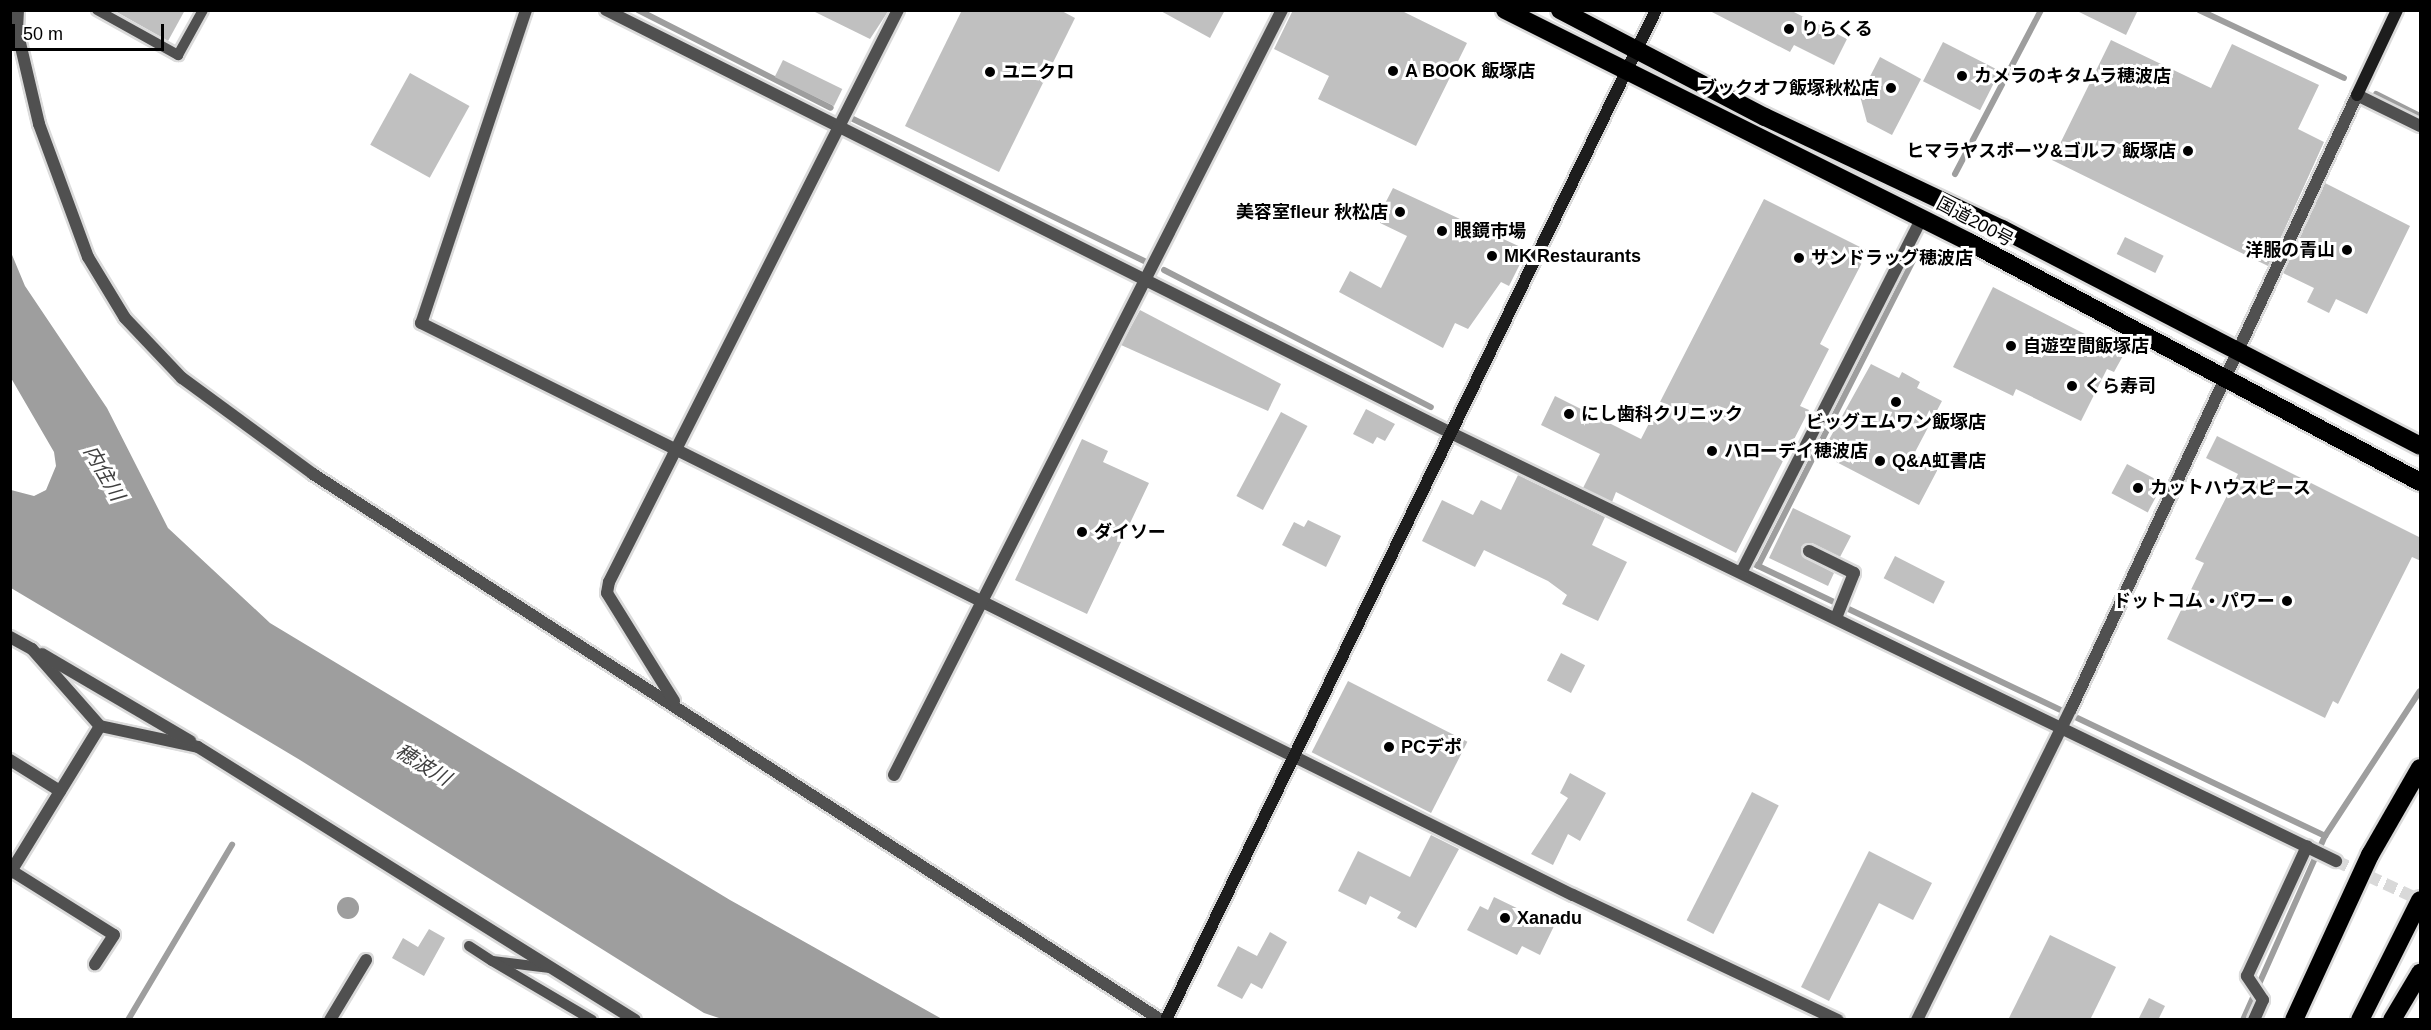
<!DOCTYPE html>
<meta charset="utf-8">
<style>
body{margin:0}
#map{position:relative;width:2431px;height:1030px;overflow:hidden;background:#fff;font-family:Helvetica,"Noto Sans JP",sans-serif}
div>[style]{position:absolute}
.water>*{inset:0;background:#9e9e9e}
.round{border-radius:50%}
.stream>*{height:6px;margin:-3px;padding:0 3px;transform-origin:3px;border-radius:3px;background:#9e9e9e}
.building>*{inset:0;background:#c0c0c0;transform-origin:0 0}
.street-tunnel>*{height:12px;margin-top:-6px;transform-origin:0;background:repeating-linear-gradient(90deg,#d9d9d9 0 12px,transparent 0 18px)}
.roads{filter:drop-shadow(2px 0 #dbdbdb) drop-shadow(-2px 0 #dbdbdb) drop-shadow(0 2px #dbdbdb) drop-shadow(0 -2px #dbdbdb)}
.lane>*{height:10px;margin:-5px;padding:0 5px;transform-origin:5px;border-radius:5px;background:#505050}
.street>*{height:12px;margin:-6px;padding:0 6px;transform-origin:6px;border-radius:6px;background:#505050}
.secondary>*{height:12px;margin:-6px;padding:0 6px;transform-origin:6px;border-radius:6px;background:#1d1d1d}
.highway>*{height:18px;margin:-9px;padding:0 9px;transform-origin:9px;border-radius:9px;background:#000}
.dots>*{width:16px;height:16px;translate:-50% -50%;box-sizing:border-box;border:3px solid #fff;border-radius:50%}
span{translate:-50% -50%;white-space:nowrap;text-align:center;line-height:1.15;-webkit-text-stroke:6px #fff;paint-order:stroke}
.poi-label{font-size:18px;color:#000;font-weight:700}
.left{translate:0 -50%;text-align:left}
.right{translate:-100% -50%;text-align:right}
.street-label{font-size:18px;color:#000}
.water-label{font-size:20px;color:#3f3f3f;font-style:italic}
.frame{position:absolute;inset:0;border:12px solid #000;pointer-events:none}
.scale{position:absolute;left:12px;top:24px;width:152px;height:27px;box-sizing:border-box;border:3px solid #000;border-top:0;padding-left:8px;font-size:18px;line-height:21px;white-space:nowrap;color:#000;-webkit-text-stroke:4px #fff;paint-order:stroke}
</style>
<div id="map">
<div class="water">
<div style="clip-path:polygon(10px 250px,25px 286px,107px 408px,168px 528px,270px 623px,730px 900px,942px 1019px,725px 1020px,704px 1013px,300px 760px,11px 588px,11px 490px,34px 496px,46px 490px,56px 466px,54px 452px,11px 378px)"></div>
<div class="round" style="left:337px;top:897px;width:22px;height:22px"></div>
</div>
<div class="stream">
<div style="left:638px;top:10px;width:216px;rotate:26.9deg"></div>
<div style="left:2199px;top:10px;width:160px;rotate:25.1deg"></div>
<div style="left:2376px;top:94px;width:49px;rotate:26.6deg"></div>
<div style="left:853px;top:119px;width:324px;rotate:26deg"></div>
<div style="left:1955px;top:174px;width:185px;rotate:-62.3deg"></div>
<div style="left:1164px;top:270px;width:300px;rotate:27.2deg"></div>
<div style="left:1752px;top:563px;width:635px;rotate:25.47deg"></div>
<div style="left:1758px;top:566px;width:353px;rotate:-63.1deg"></div>
<div style="left:128px;top:1020px;width:204px;rotate:-59.3deg"></div>
<div style="left:2243px;top:1020px;width:201px;rotate:-66deg"></div>
<div style="left:2325px;top:836px;width:173px;rotate:-56.8deg"></div>
</div>
<div class="building">
<div style="clip-path:polygon(113px 10px,185px 10px,168px 41px)"></div>
<div style="clip-path:polygon(811px 10px,889px 10px,870px 39px)"></div>
<div style="clip-path:polygon(962px 10px,1060px 10px,1075px 18px,999px 172px,905px 126px)"></div>
<div style="clip-path:polygon(1159px 10px,1225px 10px,1210px 38px)"></div>
<div style="clip-path:polygon(1293px 10px,1400px 10px,1467px 43px,1416px 146px,1318px 99px,1329px 76px,1274px 49px)"></div>
<div style="clip-path:polygon(1708px 10px,1790px 10px,1847px 39px,1834px 65px,1794px 45px,1790px 52px)"></div>
<div style="clip-path:polygon(2075px 10px,2138px 10px,2126px 35px)"></div>
<div style="clip-path:polygon(2111px 40px,2211px 88px,2232px 44px,2319px 85px,2298px 129px,2324px 142px,2268px 266px,2052px 160px)"></div>
<div style="left:1943px;top:42px;width:64px;height:44px;rotate:27deg"></div>
<div style="clip-path:polygon(1880px 57px,1921px 79px,1892px 135px,1867px 122px,1860px 96px)"></div>
<div style="left:783px;top:60px;width:66px;height:19px;rotate:26deg"></div>
<div style="left:410px;top:73px;width:68px;height:82px;rotate:29deg"></div>
<div style="clip-path:polygon(2325px 183px,2410px 226px,2367px 314px,2336px 299px,2329px 313px,2307px 302px,2314px 288px,2283px 273px)"></div>
<div style="clip-path:polygon(1393px 188px,1527px 250px,1509px 286px,1501px 282px,1468px 329px,1455px 323px,1443px 348px,1339px 292px,1350px 271px,1381px 288px,1407px 236px,1376px 221px)"></div>
<div style="clip-path:polygon(1764px 199px,1868px 251px,1820px 344px,1829px 349px,1800px 406px,1809px 410px,1736px 553px,1616px 492px,1612px 502px,1583px 488px,1600px 454px,1541px 425px,1555px 396px,1641px 439px)"></div>
<div style="left:2125px;top:237px;width:43px;height:19px;rotate:26deg"></div>
<div style="clip-path:polygon(1993px 287px,2124px 354px,2114px 372px,2107px 369px,2081px 421px,2016px 389px,2013px 396px,1953px 367px)"></div>
<div style="clip-path:polygon(1140px 310px,1281px 384px,1268px 411px,1121px 345px)"></div>
<div style="clip-path:polygon(1871px 364px,1899px 378px,1902px 372px,1920px 382px,1917px 388px,1942px 401px,1914px 454px,1939px 467px,1919px 505px,1821px 454px)"></div>
<div style="clip-path:polygon(1366px 409px,1395px 424px,1385px 441px,1377px 437px,1373px 444px,1353px 434px)"></div>
<div style="left:1281px;top:412px;width:30px;height:95px;rotate:28deg"></div>
<div style="clip-path:polygon(2217px 436px,2421px 538px,2421px 561px,2412px 557px,2338px 704px,2333px 701px,2325px 718px,2167px 639px,2204px 563px,2195px 559px,2238px 474px,2206px 458px)"></div>
<div style="clip-path:polygon(1082px 439px,1108px 451px,1103px 462px,1149px 483px,1087px 614px,1015px 580px)"></div>
<div style="left:2127px;top:464px;width:41px;height:33px;rotate:28deg"></div>
<div style="clip-path:polygon(1518px 475px,1605px 517px,1592px 545px,1627px 562px,1598px 621px,1562px 604px,1567px 595px,1548px 581px,1484px 550px,1475px 567px,1422px 541px,1442px 500px,1473px 515px,1481px 500px,1501px 510px)"></div>
<div style="clip-path:polygon(1793px 508px,1851px 536px,1840px 557px,1812px 543px,1801px 548px,1805px 558px,1834px 573px,1828px 586px,1769px 558px)"></div>
<div style="clip-path:polygon(1308px 520px,1341px 536px,1326px 567px,1282px 545px,1294px 522px,1304px 527px)"></div>
<div style="left:1895px;top:556px;width:56px;height:25px;rotate:27deg"></div>
<div style="left:1561px;top:653px;width:27px;height:31px;rotate:27deg"></div>
<div style="left:1348px;top:681px;width:134px;height:80px;rotate:27deg"></div>
<div style="clip-path:polygon(1570px 773px,1606px 793px,1580px 841px,1568px 834px,1553px 865px,1531px 854px,1568px 798px,1560px 793px)"></div>
<div style="left:1752px;top:792px;width:30px;height:144px;rotate:27deg"></div>
<div style="clip-path:polygon(1431px 835px,1459px 849px,1416px 928px,1397px 918px,1401px 912px,1370px 896px,1366px 905px,1338px 891px,1358px 851px,1410px 877px)"></div>
<div style="clip-path:polygon(1869px 851px,1932px 883px,1913px 920px,1879px 903px,1829px 1001px,1801px 987px)"></div>
<div style="clip-path:polygon(1494px 897px,1554px 926px,1540px 955px,1522px 946px,1517px 955px,1467px 930px,1480px 906px,1488px 910px)"></div>
<div style="clip-path:polygon(429px 929px,445px 938px,424px 976px,392px 958px,403px 938px,418px 947px)"></div>
<div style="clip-path:polygon(1270px 932px,1287px 942px,1262px 989px,1251px 983px,1242px 999px,1217px 986px,1238px 946px,1257px 956px)"></div>
<div style="clip-path:polygon(2050px 935px,2116px 967px,2090px 1020px,2008px 1020px)"></div>
<div style="clip-path:polygon(2149px 998px,2165px 1006px,2158px 1020px,2138px 1020px)"></div>
</div>
<div class="street-tunnel">
<div style="left:2336px;top:861px;width:93px;rotate:24.9deg"></div>
</div>
<div class="roads">
<div class="lane">
<div style="left:97px;top:10px;width:93px;rotate:29.1deg"></div>
<div style="left:178px;top:55px;width:51px;rotate:-60.9deg"></div>
<div style="left:469px;top:946px;width:27px;rotate:33deg"></div>
<div style="left:550px;top:968px;width:58px;rotate:-173.1deg"></div>
<div style="left:492px;top:961px;width:116px;rotate:30.5deg"></div>
</div>
<div class="street">
<div style="left:18px;top:10px;width:20px;rotate:93deg"></div>
<div style="left:17px;top:30px;width:97px;rotate:76.8deg"></div>
<div style="left:39px;top:124px;width:142px;rotate:69.8deg"></div>
<div style="left:88px;top:257px;width:71px;rotate:58.8deg"></div>
<div style="left:125px;top:318px;width:83px;rotate:46.5deg"></div>
<div style="left:182px;top:378px;width:162px;rotate:36.2deg"></div>
<div style="left:313px;top:474px;width:1009px;rotate:32.78deg"></div>
<div style="left:526px;top:10px;width:330px;rotate:108.5deg"></div>
<div style="left:421px;top:323px;width:1286px;rotate:26.41deg"></div>
<div style="left:1573px;top:895px;width:293px;rotate:25.3deg"></div>
<div style="left:606px;top:10px;width:947px;rotate:26.59deg"></div>
<div style="left:1453px;top:434px;width:981px;rotate:25.81deg"></div>
<div style="left:1809px;top:551px;width:50px;rotate:26.1deg"></div>
<div style="left:1854px;top:573px;width:48px;rotate:111.8deg"></div>
<div style="left:1742px;top:571px;width:396px;rotate:-63deg"></div>
<div style="left:10px;top:637px;width:25px;rotate:29deg"></div>
<div style="left:32px;top:649px;width:103px;rotate:48.6deg"></div>
<div style="left:100px;top:726px;width:100px;rotate:12.1deg"></div>
<div style="left:198px;top:747px;width:515px;rotate:31.99deg"></div>
<div style="left:42px;top:654px;width:172px;rotate:30.4deg"></div>
<div style="left:674px;top:701px;width:127px;rotate:-121.8deg"></div>
<div style="left:607px;top:593px;width:11px;rotate:-80deg"></div>
<div style="left:609px;top:582px;width:641px;rotate:-63.2deg"></div>
<div style="left:10px;top:760px;width:59px;rotate:31.8deg"></div>
<div style="left:894px;top:775px;width:858px;rotate:-63.11deg"></div>
<div style="left:12px;top:871px;width:120px;rotate:32.1deg"></div>
<div style="left:114px;top:935px;width:35px;rotate:123deg"></div>
<div style="left:10px;top:873px;width:172px;rotate:-58.5deg"></div>
<div style="left:330px;top:1020px;width:70px;rotate:-59deg"></div>
<div style="left:1917px;top:1020px;width:347px;rotate:-63.7deg"></div>
<div style="left:2071px;top:709px;width:677px;rotate:-65.02deg"></div>
<div style="left:2357px;top:95px;width:70px;rotate:26.2deg"></div>
<div style="left:2254px;top:1020px;width:22px;rotate:-66deg"></div>
<div style="left:2263px;top:1000px;width:29px;rotate:-124deg"></div>
<div style="left:2247px;top:976px;width:143px;rotate:-65.2deg"></div>
</div>
<div class="secondary">
<div style="left:2357px;top:95px;width:94px;rotate:-64.8deg"></div>
<div style="left:1166px;top:1020px;width:1123px;rotate:-64.12deg"></div>
</div>
<div class="highway">
<div style="left:1505px;top:10px;width:519px;rotate:26.57deg"></div>
<div style="left:1969px;top:242px;width:511px;rotate:28.02deg"></div>
<div style="left:1560px;top:10px;width:231px;rotate:27.6deg"></div>
<div style="left:1765px;top:117px;width:262px;rotate:25.3deg"></div>
<div style="left:2002px;top:229px;width:471px;rotate:27.4deg"></div>
<div style="left:2294px;top:1020px;width:182px;rotate:-65.3deg"></div>
<div style="left:2370px;top:855px;width:100px;rotate:-60.1deg"></div>
<div style="left:2360px;top:1020px;width:134px;rotate:-63.4deg"></div>
<div style="left:2392px;top:1020px;width:55px;rotate:-59.2deg"></div>
</div>
</div>
<div class="dots">
<div style="left:1789px;top:29px;background:#000"></div>
<div style="left:1393px;top:71px;background:#000"></div>
<div style="left:990px;top:72px;background:#000"></div>
<div style="left:1962px;top:76px;background:#000"></div>
<div style="left:1891px;top:88px;background:#000"></div>
<div style="left:2188px;top:151px;background:#000"></div>
<div style="left:1400px;top:212px;background:#000"></div>
<div style="left:1442px;top:231px;background:#000"></div>
<div style="left:2347px;top:250px;background:#000"></div>
<div style="left:1492px;top:256px;background:#000"></div>
<div style="left:1799px;top:258px;background:#000"></div>
<div style="left:2011px;top:346px;background:#000"></div>
<div style="left:2072px;top:386px;background:#000"></div>
<div style="left:1896px;top:402px;background:#000"></div>
<div style="left:1569px;top:414px;background:#000"></div>
<div style="left:1712px;top:451px;background:#000"></div>
<div style="left:1880px;top:461px;background:#000"></div>
<div style="left:2138px;top:488px;background:#000"></div>
<div style="left:1082px;top:532px;background:#000"></div>
<div style="left:2287px;top:601px;background:#000"></div>
<div style="left:1389px;top:747px;background:#000"></div>
<div style="left:1505px;top:918px;background:#000"></div>
</div>
<div class="poi-label">
<span class="left" style="left:1801px;top:29px">りらくる</span>
<span class="left" style="left:1405px;top:71px">A BOOK 飯塚店</span>
<span class="left" style="left:1002px;top:72px">ユニクロ</span>
<span class="left" style="left:1974px;top:76px">カメラのキタムラ穂波店</span>
<span class="right" style="left:1879px;top:88px">ブックオフ飯塚秋松店</span>
<span class="right" style="left:2176px;top:151px">ヒマラヤスポーツ&amp;ゴルフ 飯塚店</span>
<span class="right" style="left:1388px;top:212px">美容室fleur 秋松店</span>
<span class="left" style="left:1454px;top:231px">眼鏡市場</span>
<span class="right" style="left:2335px;top:250px">洋服の青山</span>
<span class="left" style="left:1504px;top:256px">MK Restaurants</span>
<span class="left" style="left:1811px;top:258px">サンドラッグ穂波店</span>
<span class="left" style="left:2023px;top:346px">自遊空間飯塚店</span>
<span class="left" style="left:2084px;top:386px">くら寿司</span>
<span class="left" style="left:1581px;top:414px">にし歯科クリニック</span>
<span style="left:1896px;top:422px">ビッグエムワン飯塚店</span>
<span class="left" style="left:1724px;top:451px">ハローデイ穂波店</span>
<span class="left" style="left:1892px;top:461px">Q&amp;A虹書店</span>
<span class="left" style="left:2150px;top:488px">カットハウスピース</span>
<span class="left" style="left:1094px;top:532px">ダイソー</span>
<span class="right" style="left:2275px;top:601px">ドットコム・パワー</span>
<span class="left" style="left:1401px;top:747px">PCデポ</span>
<span class="left" style="left:1517px;top:918px">Xanadu</span>
</div>
<div class="street-label">
<span style="left:1975px;top:222px;rotate:28deg">国道200号</span>
</div>
<div class="water-label">
<span style="left:104px;top:473px;rotate:60deg">内住川</span>
<span style="left:423px;top:765px;rotate:31deg">穂波川</span>
</div>
<div class="frame"></div>
<div class="scale">50 m</div>
</div>
